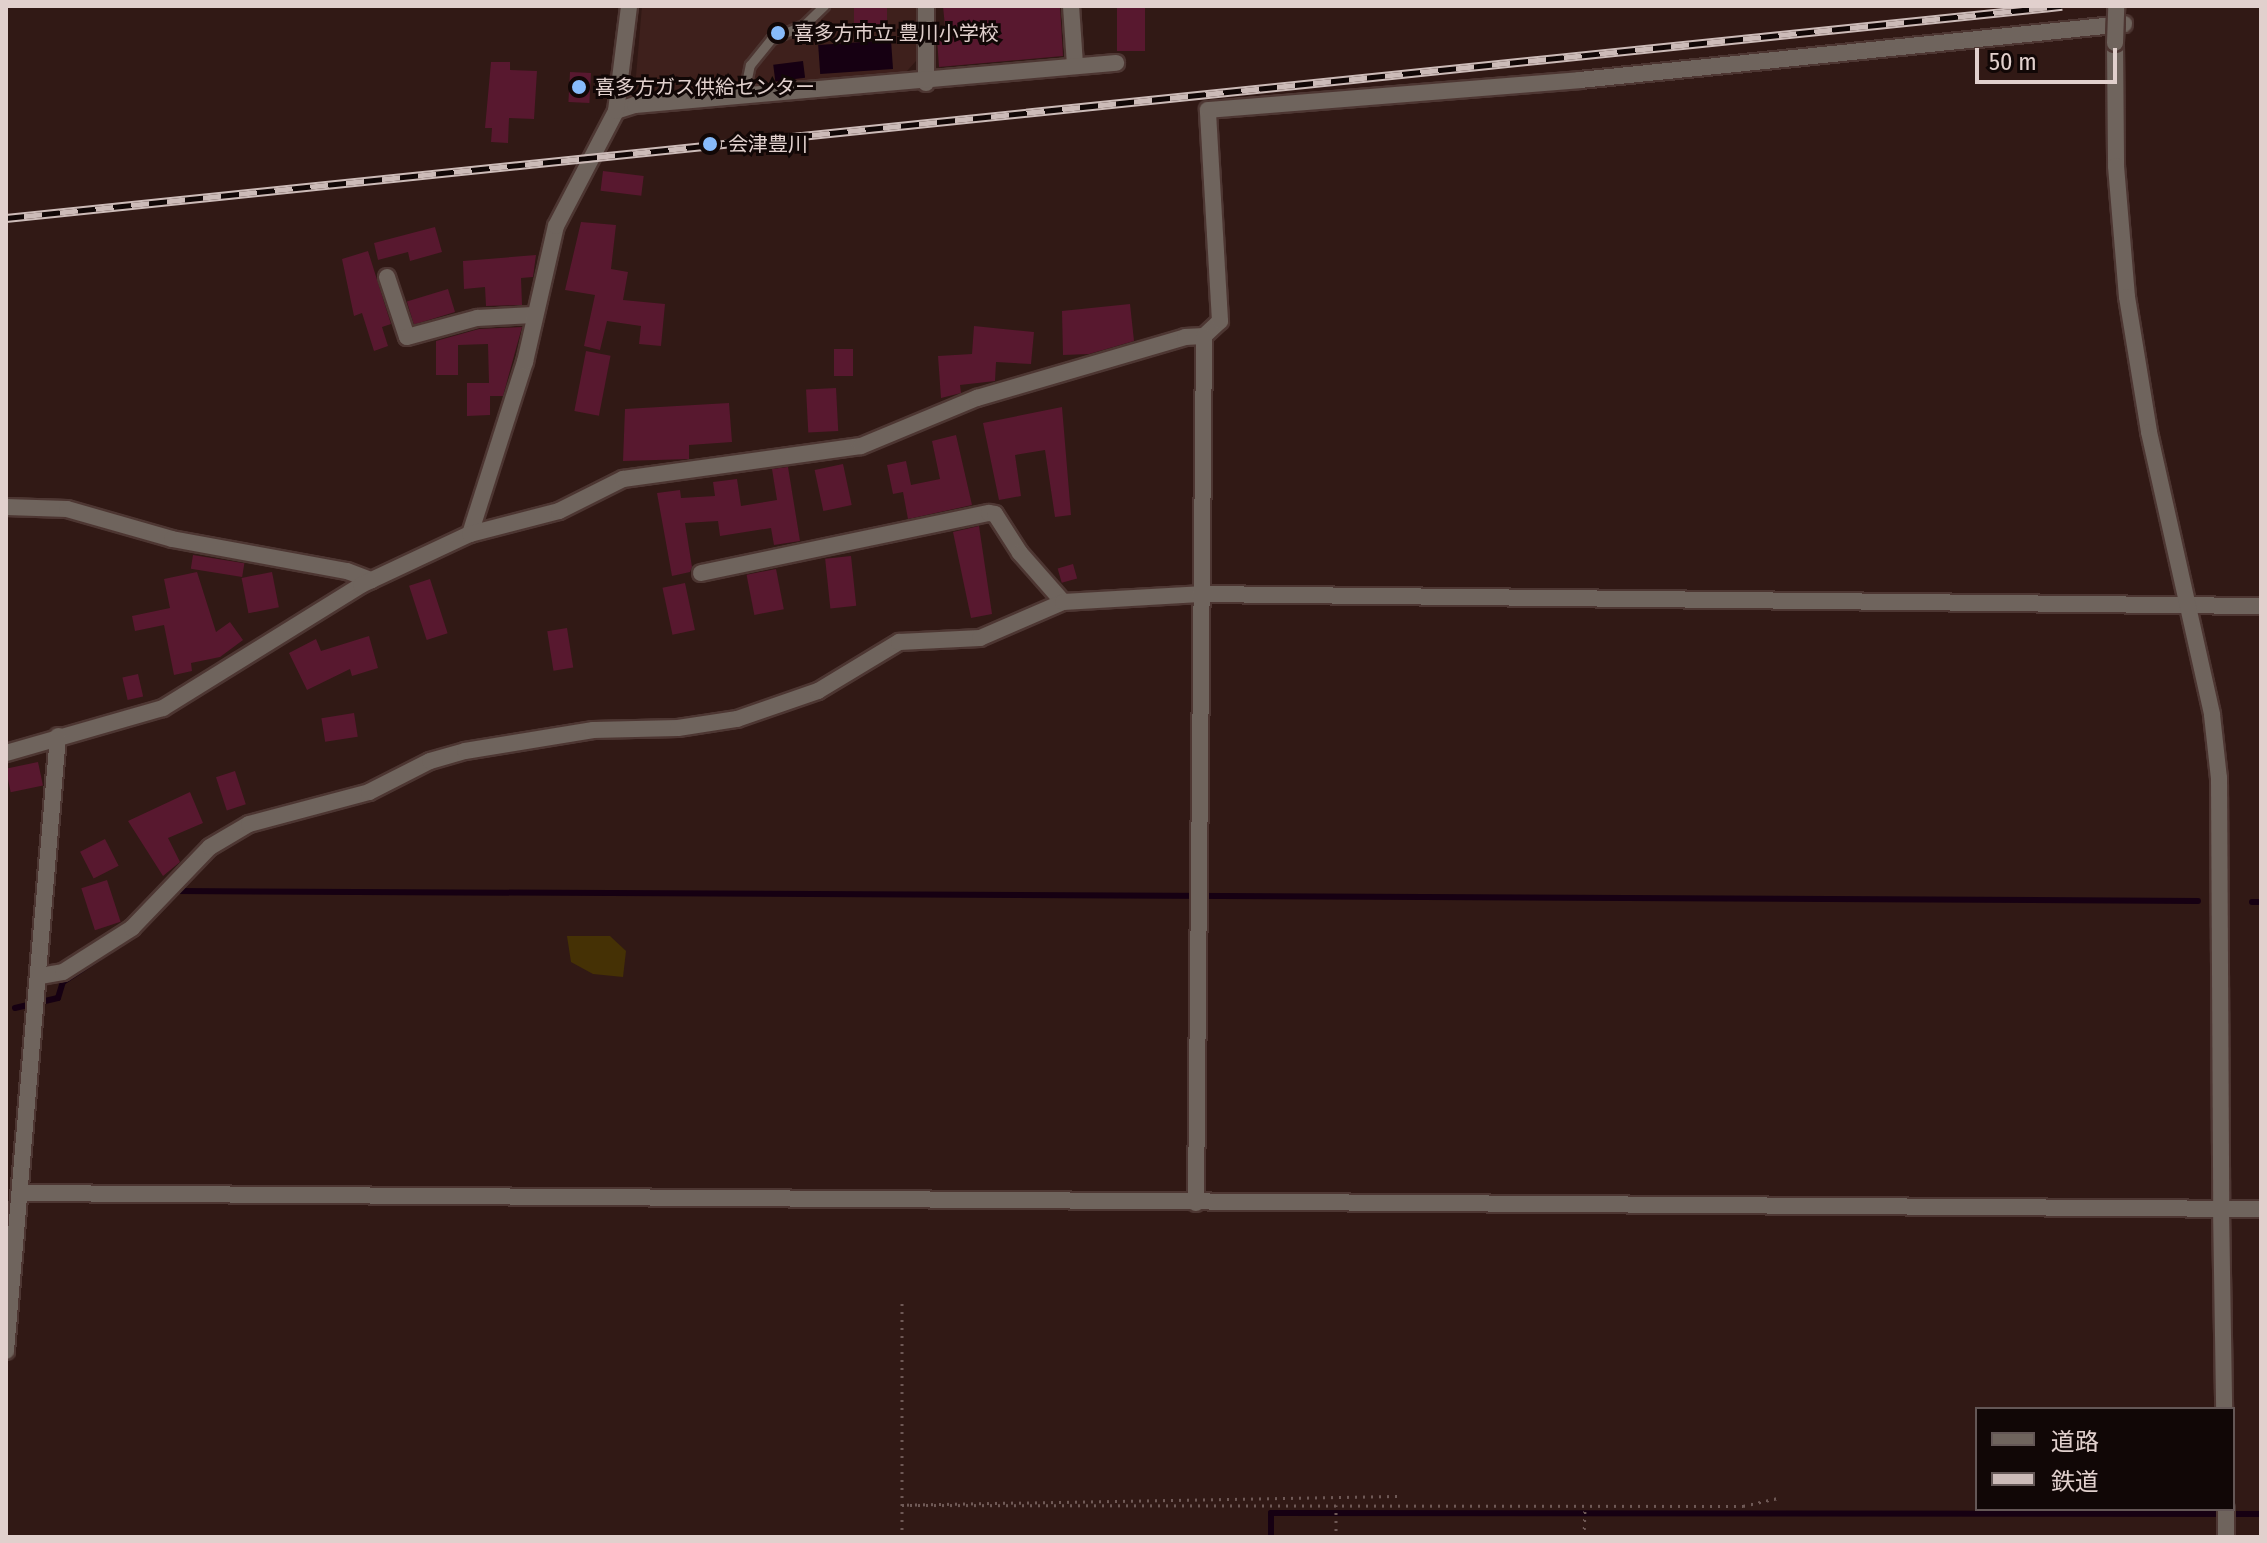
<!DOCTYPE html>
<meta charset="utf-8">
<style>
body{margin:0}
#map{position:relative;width:2267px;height:1543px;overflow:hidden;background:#311915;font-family:"Fira Sans Condensed","Noto Sans JP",sans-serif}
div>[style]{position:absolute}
.built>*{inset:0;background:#3e201c}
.green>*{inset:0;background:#453105}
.water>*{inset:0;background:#160012;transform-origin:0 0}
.stream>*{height:6px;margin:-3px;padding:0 3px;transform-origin:3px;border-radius:3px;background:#160012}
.building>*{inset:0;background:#58182f;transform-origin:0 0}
.path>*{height:3px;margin-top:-1.5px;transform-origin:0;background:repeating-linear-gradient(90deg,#6f5956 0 2px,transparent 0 8px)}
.roads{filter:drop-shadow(2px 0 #4d3632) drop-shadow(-2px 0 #4d3632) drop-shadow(0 2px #4d3632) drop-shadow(0 -2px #4d3632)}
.service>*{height:9px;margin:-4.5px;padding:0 4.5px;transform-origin:4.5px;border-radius:4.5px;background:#6f645d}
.minor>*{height:16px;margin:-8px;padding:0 8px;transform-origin:8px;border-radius:8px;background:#6f645d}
.tertiary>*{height:16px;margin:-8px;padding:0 8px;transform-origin:8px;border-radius:8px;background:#6f645d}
.rail>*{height:9px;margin-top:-4.5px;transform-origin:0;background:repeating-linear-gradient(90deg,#110706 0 18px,#ccbbb8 0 36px);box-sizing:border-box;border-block:2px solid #ccbbb8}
.bridges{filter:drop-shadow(2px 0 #4d3632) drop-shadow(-2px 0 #4d3632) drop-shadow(0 2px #4d3632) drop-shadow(0 -2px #4d3632)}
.tertiary-bridge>*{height:16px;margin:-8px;padding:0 8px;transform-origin:8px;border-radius:8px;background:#6f645d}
.dots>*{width:22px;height:22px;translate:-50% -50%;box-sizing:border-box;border:4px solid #110706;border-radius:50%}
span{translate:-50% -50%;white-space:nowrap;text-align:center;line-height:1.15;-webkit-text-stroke:6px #110706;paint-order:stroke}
.poi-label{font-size:20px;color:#e1d0cd}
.left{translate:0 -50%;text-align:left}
.frame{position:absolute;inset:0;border:8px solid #e1d0cd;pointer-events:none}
.legend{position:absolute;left:1975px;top:1407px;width:260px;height:104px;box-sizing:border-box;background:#110706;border:2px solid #645756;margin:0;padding:10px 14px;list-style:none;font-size:24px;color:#e1d0cd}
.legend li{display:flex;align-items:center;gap:16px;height:40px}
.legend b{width:40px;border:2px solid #645756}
.scale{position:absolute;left:1975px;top:48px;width:142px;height:36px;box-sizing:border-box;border:4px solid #e1d0cd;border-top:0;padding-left:10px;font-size:24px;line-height:28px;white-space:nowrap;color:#e1d0cd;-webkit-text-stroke:6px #110706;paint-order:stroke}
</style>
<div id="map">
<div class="built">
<div style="clip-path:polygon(642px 6px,916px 6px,916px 61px,900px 79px,642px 91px,635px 88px)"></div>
</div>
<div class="green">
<div style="clip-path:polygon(567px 936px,610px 936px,626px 951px,623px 977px,593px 974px,571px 962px)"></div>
</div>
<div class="water">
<div style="left:891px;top:40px;width:29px;height:73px;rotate:86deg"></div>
<div style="left:803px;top:61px;width:17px;height:30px;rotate:83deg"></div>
</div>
<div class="stream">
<div style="left:176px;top:891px;width:2022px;rotate:0.28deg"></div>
<div style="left:2252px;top:902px;width:9px"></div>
<div style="left:15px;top:1008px;width:44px;rotate:-13.1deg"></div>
<div style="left:58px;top:998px;width:17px;rotate:-73deg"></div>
<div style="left:63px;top:982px;width:71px;rotate:-33.5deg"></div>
<div style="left:1271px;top:1537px;width:24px;rotate:-90deg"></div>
<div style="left:1271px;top:1513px;width:990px;rotate:0.06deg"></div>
</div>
<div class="building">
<div style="left:854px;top:6px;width:33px;height:22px"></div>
<div style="clip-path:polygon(943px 6px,1060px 6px,1063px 56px,939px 67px,937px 38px,946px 37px)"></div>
<div style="left:1117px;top:6px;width:28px;height:45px"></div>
<div style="clip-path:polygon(491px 62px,510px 62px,510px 70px,537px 71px,534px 119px,509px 118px,508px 143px,491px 142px,492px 128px,485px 128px)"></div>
<div style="left:570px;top:72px;width:21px;height:30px;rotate:3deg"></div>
<div style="left:603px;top:171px;width:41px;height:20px;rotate:7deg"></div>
<div style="clip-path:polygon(581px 222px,616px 225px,611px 269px,628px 272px,623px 300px,665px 304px,661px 346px,639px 344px,641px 326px,607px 321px,600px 350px,584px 346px,595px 295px,565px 290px)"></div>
<div style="clip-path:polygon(435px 227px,442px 252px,410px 261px,408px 252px,378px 260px,374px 243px)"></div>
<div style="clip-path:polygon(368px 251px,391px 324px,382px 327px,388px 346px,374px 351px,362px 313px,354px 316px,342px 259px)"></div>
<div style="clip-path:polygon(536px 255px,533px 277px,521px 278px,522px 305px,486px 306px,485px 287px,464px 289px,463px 261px)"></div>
<div style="left:448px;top:289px;width:24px;height:43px;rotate:73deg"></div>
<div style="clip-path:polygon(1130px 304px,1134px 341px,1089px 354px,1063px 355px,1062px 311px)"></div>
<div style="clip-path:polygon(974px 326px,1034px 332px,1031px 364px,996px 362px,995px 381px,960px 385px,961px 393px,941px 398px,938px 356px,972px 354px)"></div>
<div style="clip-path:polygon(522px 327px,503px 396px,490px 396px,490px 415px,467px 416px,467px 383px,489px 383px,488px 344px,458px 345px,458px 375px,436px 375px,436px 341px,479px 329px)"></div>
<div style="left:834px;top:349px;width:19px;height:27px"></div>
<div style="left:586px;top:351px;width:25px;height:61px;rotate:11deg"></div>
<div style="left:836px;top:388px;width:43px;height:30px;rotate:87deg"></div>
<div style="clip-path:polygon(729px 403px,732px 442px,689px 445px,689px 459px,623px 461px,625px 409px)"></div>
<div style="clip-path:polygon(1062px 407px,1071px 515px,1055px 517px,1045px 450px,1015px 455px,1021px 496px,999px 500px,983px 423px)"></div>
<div style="clip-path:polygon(956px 435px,972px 505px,908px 519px,903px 492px,893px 494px,887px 465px,906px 461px,911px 485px,940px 479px,932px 441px)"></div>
<div style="left:843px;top:464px;width:42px;height:29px;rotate:78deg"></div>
<div style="clip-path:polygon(788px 467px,800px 541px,774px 545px,771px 528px,720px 536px,718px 521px,685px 523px,692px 567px,690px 572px,672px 576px,657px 493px,680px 490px,681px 498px,715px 496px,713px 482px,737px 479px,741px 506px,777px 500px,772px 469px)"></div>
<div style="clip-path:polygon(979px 526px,992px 614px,971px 618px,953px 532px)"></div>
<div style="left:193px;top:555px;width:52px;height:14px;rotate:9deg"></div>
<div style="left:851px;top:556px;width:50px;height:26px;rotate:84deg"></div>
<div style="left:1073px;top:564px;width:15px;height:16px;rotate:74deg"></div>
<div style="left:776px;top:569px;width:41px;height:30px;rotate:79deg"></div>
<div style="clip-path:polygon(197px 572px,216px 632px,230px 622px,243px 640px,220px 657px,191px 663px,192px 671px,174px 675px,164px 625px,135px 631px,132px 616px,170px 608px,164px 579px)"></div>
<div style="left:272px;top:572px;width:36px;height:31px;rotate:79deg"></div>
<div style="left:430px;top:579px;width:57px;height:22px;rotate:72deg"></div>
<div style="left:685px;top:583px;width:48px;height:23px;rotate:78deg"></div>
<div style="left:567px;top:628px;width:40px;height:20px;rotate:81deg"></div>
<div style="clip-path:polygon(369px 636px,378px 668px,352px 676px,350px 669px,307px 690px,289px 653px,316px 639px,321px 651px)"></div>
<div style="left:138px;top:674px;width:23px;height:16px;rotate:77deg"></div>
<div style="left:354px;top:713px;width:24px;height:33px;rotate:81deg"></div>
<div style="left:38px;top:762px;width:24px;height:33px;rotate:78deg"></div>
<div style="left:235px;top:771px;width:35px;height:20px;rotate:72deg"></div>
<div style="clip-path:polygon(190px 792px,203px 823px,168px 838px,180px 862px,163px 876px,128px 821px)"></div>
<div style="left:105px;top:839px;width:30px;height:28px;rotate:63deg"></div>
<div style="left:107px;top:880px;width:44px;height:27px;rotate:72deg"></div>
</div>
<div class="path">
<div style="left:1397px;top:1496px;width:495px;rotate:179deg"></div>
<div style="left:902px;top:1505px;width:841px;rotate:0.07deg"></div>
<div style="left:1743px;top:1506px;width:37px;rotate:-13deg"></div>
<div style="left:1336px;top:1505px;width:32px;rotate:90deg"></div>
<div style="left:902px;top:1537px;width:235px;rotate:-90deg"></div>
<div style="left:1584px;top:1537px;width:31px;rotate:-88deg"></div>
</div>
<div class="roads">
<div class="service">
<div style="left:743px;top:97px;width:33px;rotate:-78deg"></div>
<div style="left:750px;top:65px;width:33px;rotate:-51deg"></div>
<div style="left:771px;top:39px;width:36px;rotate:-23deg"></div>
<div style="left:804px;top:25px;width:28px;rotate:-44deg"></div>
</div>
<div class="minor">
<div style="left:926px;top:6px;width:77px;rotate:90deg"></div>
<div style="left:1071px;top:6px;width:58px;rotate:86.1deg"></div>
<div style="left:616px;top:111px;width:20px;rotate:-18deg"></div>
<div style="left:635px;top:105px;width:483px;rotate:-5deg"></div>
<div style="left:387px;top:277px;width:63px;rotate:71.6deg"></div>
<div style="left:407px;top:337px;width:73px;rotate:-15.2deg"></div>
<div style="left:477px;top:318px;width:56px;rotate:-3.1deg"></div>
<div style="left:6px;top:507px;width:61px;rotate:1.9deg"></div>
<div style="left:67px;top:509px;width:109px;rotate:15.9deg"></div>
<div style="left:172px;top:539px;width:178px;rotate:10.4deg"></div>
<div style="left:347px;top:571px;width:26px;rotate:21deg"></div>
<div style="left:470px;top:534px;width:181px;rotate:-72.3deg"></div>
<div style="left:525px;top:362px;width:139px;rotate:-77.2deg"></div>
<div style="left:556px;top:226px;width:130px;rotate:-62.4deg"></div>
<div style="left:616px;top:111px;width:106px;rotate:-82.9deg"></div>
<div style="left:701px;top:573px;width:294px;rotate:-11.8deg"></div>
<div style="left:989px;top:513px;width:6px;rotate:9deg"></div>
<div style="left:995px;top:514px;width:46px;rotate:57.3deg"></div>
<div style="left:1020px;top:553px;width:65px;rotate:48.7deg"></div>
<div style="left:6px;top:753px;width:163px;rotate:-16deg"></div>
<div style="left:163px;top:708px;width:233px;rotate:-31.8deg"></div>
<div style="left:361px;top:585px;width:120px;rotate:-25.1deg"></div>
<div style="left:470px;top:534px;width:92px;rotate:-14.5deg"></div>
<div style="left:559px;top:511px;width:72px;rotate:-26.6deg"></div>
<div style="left:623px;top:479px;width:240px;rotate:-7.9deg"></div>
<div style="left:861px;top:446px;width:126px;rotate:-22.5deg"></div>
<div style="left:977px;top:398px;width:217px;rotate:-16.3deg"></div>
<div style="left:1185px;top:337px;width:19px;rotate:-3deg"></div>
<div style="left:1204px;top:336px;width:22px;rotate:-43deg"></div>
<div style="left:1220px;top:321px;width:211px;rotate:-93.3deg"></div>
<div style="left:1208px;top:110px;width:373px;rotate:-4.6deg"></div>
<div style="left:1580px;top:80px;width:547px;rotate:-5.88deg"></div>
<div style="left:40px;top:976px;width:23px;rotate:-10deg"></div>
<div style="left:63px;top:972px;width:82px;rotate:-32.5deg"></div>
<div style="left:132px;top:928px;width:112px;rotate:-46.1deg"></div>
<div style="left:210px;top:847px;width:45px;rotate:-30.5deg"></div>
<div style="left:249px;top:824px;width:124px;rotate:-14.9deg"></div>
<div style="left:369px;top:792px;width:68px;rotate:-26.9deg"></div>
<div style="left:430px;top:761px;width:36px;rotate:-16deg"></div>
<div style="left:465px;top:751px;width:130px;rotate:-9.3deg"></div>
<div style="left:593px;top:730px;width:85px;rotate:-1.3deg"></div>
<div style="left:678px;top:728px;width:60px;rotate:-8.7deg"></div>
<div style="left:737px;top:719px;width:86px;rotate:-19.1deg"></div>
<div style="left:818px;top:691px;width:95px;rotate:-31.2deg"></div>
<div style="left:899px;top:642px;width:81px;rotate:-2.8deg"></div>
<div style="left:980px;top:638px;width:90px;rotate:-23.4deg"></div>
<div style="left:1063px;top:602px;width:137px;rotate:-3.3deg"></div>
<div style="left:1200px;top:594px;width:1061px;rotate:0.65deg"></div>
<div style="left:1196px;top:1203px;width:867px;rotate:-89.47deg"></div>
<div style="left:2221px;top:1208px;width:201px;rotate:89.1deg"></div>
<div style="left:2226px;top:1509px;width:28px;rotate:90deg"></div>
</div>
<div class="tertiary">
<div style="left:2115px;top:43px;width:123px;rotate:89.5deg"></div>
<div style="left:2116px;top:166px;width:131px;rotate:85.2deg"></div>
<div style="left:2127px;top:297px;width:137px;rotate:80.7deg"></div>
<div style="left:2149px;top:432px;width:290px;rotate:77.4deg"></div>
<div style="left:2212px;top:715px;width:63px;rotate:83.7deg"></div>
<div style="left:2219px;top:778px;width:430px;rotate:89.7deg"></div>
<div style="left:20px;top:1193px;width:2241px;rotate:0.41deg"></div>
<div style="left:6px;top:1351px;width:617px;rotate:-85.17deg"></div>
</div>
</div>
<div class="rail">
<div style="left:6px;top:218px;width:2067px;rotate:-5.89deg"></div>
</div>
<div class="bridges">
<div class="tertiary-bridge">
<div style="left:2115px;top:43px;width:37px;rotate:-88deg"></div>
</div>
</div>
<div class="dots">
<div style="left:778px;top:33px;background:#87bbfb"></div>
<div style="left:579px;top:87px;background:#87bbfb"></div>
<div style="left:710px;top:144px;background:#87bbfb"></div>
</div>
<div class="poi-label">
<span class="left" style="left:794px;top:33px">喜多方市立 豊川小学校</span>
<span class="left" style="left:595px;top:87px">喜多方ガス供給センター</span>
<span class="left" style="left:728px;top:144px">会津豊川</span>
</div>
<div class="frame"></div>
<ul class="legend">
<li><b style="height:10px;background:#6f645d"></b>道路</li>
<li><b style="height:10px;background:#ccbbb8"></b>鉄道</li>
</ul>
<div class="scale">50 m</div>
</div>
